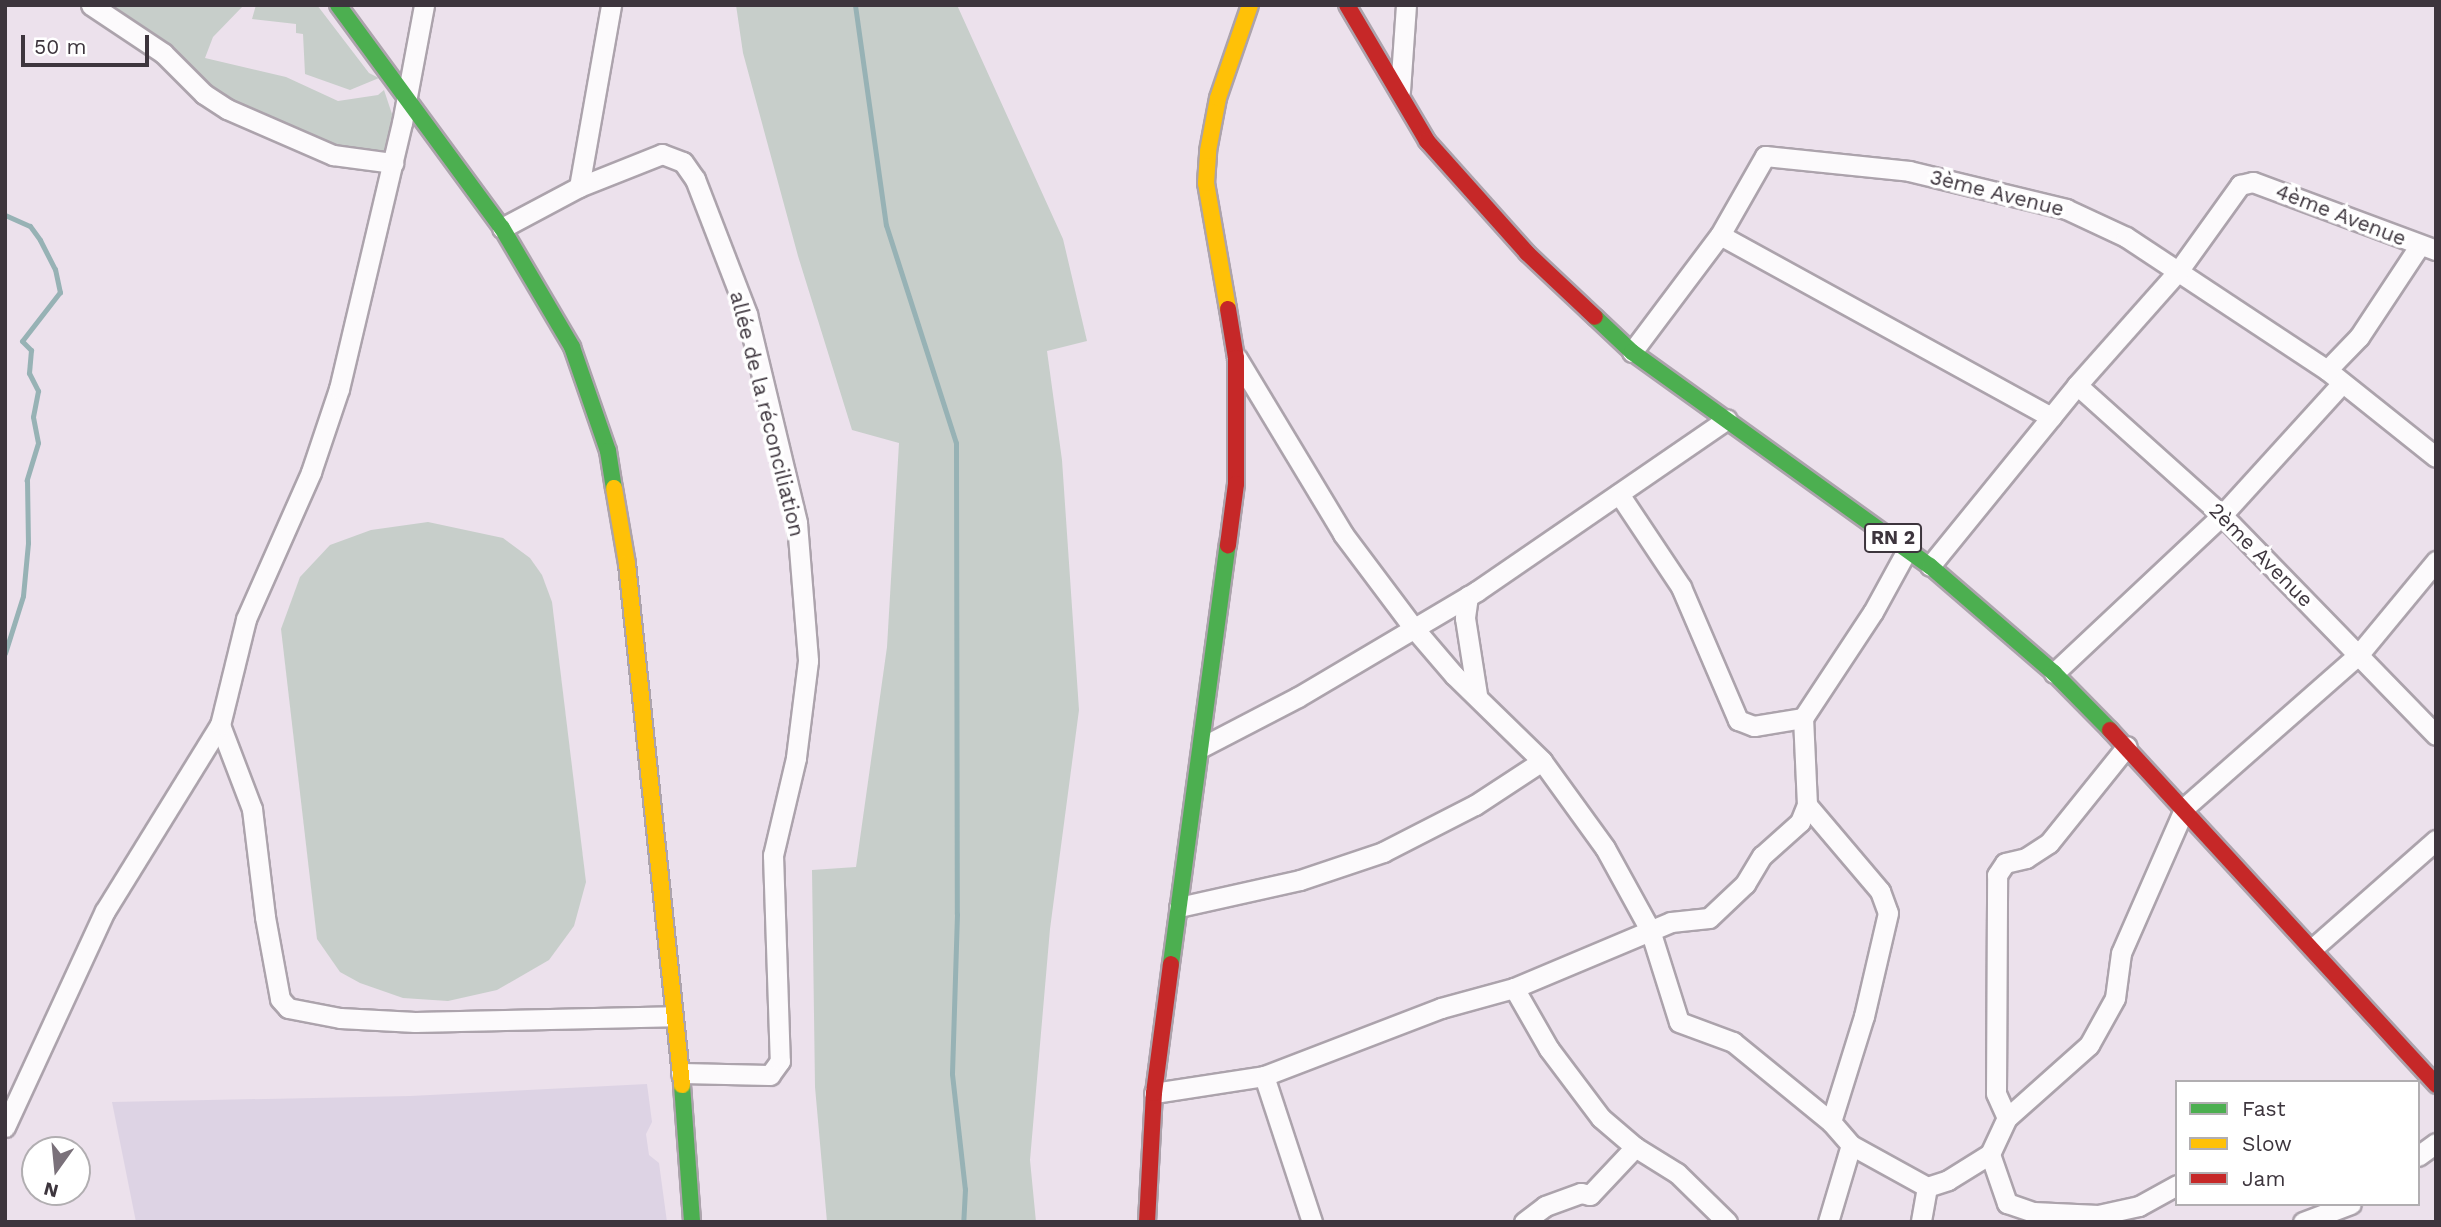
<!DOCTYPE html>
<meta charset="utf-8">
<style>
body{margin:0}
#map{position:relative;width:2441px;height:1227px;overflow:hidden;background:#ece1ec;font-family:"Work Sans",sans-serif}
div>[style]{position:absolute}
.industrial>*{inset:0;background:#ddd3e4}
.green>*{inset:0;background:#c7ceca}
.stream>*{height:5px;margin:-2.5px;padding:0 2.5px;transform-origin:2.5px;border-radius:2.5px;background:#97b2b5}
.roads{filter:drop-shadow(2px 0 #aca3ac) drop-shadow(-2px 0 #aca3ac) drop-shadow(0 2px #aca3ac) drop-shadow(0 -2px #aca3ac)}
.street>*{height:19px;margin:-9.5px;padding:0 9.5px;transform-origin:9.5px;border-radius:9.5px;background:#fcfafc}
.fast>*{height:16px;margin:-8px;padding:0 8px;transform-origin:8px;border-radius:8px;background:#4caf50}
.slow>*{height:16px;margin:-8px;padding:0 8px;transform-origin:8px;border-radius:8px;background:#ffc107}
.jam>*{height:16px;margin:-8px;padding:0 8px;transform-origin:8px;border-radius:8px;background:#c62828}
span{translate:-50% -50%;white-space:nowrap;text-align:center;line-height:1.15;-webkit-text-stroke:7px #fff;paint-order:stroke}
.shield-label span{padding:2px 5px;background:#fff;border:2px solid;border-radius:5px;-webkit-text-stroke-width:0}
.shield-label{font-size:19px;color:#3d353d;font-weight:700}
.street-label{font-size:21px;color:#3d353d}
.frame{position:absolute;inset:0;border:7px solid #3d353d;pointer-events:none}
.legend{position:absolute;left:2175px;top:1080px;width:245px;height:126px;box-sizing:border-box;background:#fff;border:2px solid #b1aeb1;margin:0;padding:9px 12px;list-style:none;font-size:21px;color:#3d353d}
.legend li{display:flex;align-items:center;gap:14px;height:35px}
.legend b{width:35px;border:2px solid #b1aeb1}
.north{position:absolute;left:21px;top:1136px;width:70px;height:70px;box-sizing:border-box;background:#fff;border:2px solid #b1aeb1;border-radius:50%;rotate:195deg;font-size:19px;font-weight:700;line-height:28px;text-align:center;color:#3d353d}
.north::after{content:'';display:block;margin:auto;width:24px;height:32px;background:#7a717a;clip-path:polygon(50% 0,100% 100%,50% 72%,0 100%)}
.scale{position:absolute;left:21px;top:35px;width:128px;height:32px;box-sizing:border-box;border:4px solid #3d353d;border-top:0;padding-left:9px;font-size:21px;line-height:24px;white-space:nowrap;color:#3d353d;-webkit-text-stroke:5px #fff;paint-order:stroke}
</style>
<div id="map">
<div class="industrial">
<div style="clip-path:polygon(647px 1084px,652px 1122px,646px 1134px,649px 1155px,659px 1163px,667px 1222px,136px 1222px,112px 1102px,410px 1096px)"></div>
</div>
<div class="green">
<div style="clip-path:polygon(244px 5px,213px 37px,205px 58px,286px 77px,338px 101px,378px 95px,384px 90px,393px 117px,384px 152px,356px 155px,218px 97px,110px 7px)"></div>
<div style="clip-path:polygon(256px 5px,317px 5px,369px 73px,379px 78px,350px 90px,305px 74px,303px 34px,296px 33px,296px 24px,252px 19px)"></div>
<div style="clip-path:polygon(736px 5px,957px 5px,1063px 239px,1087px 341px,1047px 351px,1062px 460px,1079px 710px,1050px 929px,1030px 1160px,1036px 1222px,827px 1222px,815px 1087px,812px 870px,856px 867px,887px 647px,899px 443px,852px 430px,798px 256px,743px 53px)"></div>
<div style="clip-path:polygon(428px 522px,503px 538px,530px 558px,542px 575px,552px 602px,586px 882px,574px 926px,549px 960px,497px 990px,448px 1001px,403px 998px,360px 983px,340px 972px,317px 939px,281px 629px,300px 577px,330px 545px,371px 530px)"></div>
</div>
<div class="stream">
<div style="left:855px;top:5px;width:222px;rotate:82deg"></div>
<div style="left:886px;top:225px;width:229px;rotate:72.2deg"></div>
<div style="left:956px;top:443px;width:471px;rotate:89.9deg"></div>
<div style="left:957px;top:914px;width:160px;rotate:91.8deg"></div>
<div style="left:952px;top:1074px;width:116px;rotate:83.6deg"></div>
<div style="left:965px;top:1189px;width:33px;rotate:93deg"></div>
<div style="left:5px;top:215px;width:27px;rotate:24deg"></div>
<div style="left:30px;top:226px;width:17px;rotate:54deg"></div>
<div style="left:40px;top:240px;width:33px;rotate:63deg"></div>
<div style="left:55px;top:269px;width:24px;rotate:78deg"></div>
<div style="left:60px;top:292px;width:62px;rotate:127.8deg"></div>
<div style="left:22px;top:341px;width:13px;rotate:45deg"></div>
<div style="left:31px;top:350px;width:23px;rotate:95deg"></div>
<div style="left:29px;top:373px;width:20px;rotate:63deg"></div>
<div style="left:38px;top:391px;width:26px;rotate:101deg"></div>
<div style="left:33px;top:417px;width:26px;rotate:79deg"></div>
<div style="left:38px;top:443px;width:39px;rotate:107deg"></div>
<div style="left:27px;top:480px;width:63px;rotate:89.1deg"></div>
<div style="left:28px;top:543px;width:53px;rotate:95.4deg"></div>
<div style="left:23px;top:596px;width:60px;rotate:107.5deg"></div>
</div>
<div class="roads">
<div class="street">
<div style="left:91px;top:5px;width:87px;rotate:33.7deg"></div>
<div style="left:163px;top:53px;width:58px;rotate:45deg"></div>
<div style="left:204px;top:94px;width:27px;rotate:33deg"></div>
<div style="left:227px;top:109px;width:116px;rotate:23.5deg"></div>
<div style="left:333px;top:155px;width:61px;rotate:7.6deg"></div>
<div style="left:1400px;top:91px;width:86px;rotate:-86deg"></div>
<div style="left:579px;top:187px;width:185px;rotate:-80deg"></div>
<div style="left:502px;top:228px;width:87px;rotate:-28deg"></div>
<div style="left:579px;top:187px;width:89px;rotate:-21.7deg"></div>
<div style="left:662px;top:154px;width:22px;rotate:21deg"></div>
<div style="left:683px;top:162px;width:21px;rotate:55deg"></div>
<div style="left:695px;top:179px;width:145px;rotate:68.9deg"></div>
<div style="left:747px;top:314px;width:215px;rotate:76.5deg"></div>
<div style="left:797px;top:523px;width:138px;rotate:85.4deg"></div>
<div style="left:808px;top:661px;width:98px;rotate:97.1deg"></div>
<div style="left:796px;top:758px;width:100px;rotate:103.3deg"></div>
<div style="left:773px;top:855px;width:206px;rotate:88.1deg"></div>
<div style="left:780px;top:1061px;width:17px;rotate:126deg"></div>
<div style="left:770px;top:1075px;width:89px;rotate:-178.7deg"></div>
<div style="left:1720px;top:235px;width:378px;rotate:28.8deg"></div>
<div style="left:1632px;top:352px;width:146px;rotate:-53.1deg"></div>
<div style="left:1720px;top:235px;width:91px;rotate:-60.3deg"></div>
<div style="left:1765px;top:156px;width:145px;rotate:5.9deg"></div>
<div style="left:1909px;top:171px;width:162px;rotate:13.6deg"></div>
<div style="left:2066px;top:209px;width:66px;rotate:25deg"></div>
<div style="left:2126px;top:237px;width:241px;rotate:33.5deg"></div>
<div style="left:2327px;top:370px;width:139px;rotate:38.6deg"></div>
<div style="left:1237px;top:358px;width:205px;rotate:58.9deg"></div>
<div style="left:1343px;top:534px;width:115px;rotate:53.1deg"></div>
<div style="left:1412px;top:626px;width:65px;rotate:49.4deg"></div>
<div style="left:1454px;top:675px;width:123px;rotate:44.3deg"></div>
<div style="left:1542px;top:761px;width:107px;rotate:54.1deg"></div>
<div style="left:1605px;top:848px;width:94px;rotate:61.2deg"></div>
<div style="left:1650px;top:930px;width:96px;rotate:72.5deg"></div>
<div style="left:1679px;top:1022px;width:58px;rotate:20.3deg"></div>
<div style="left:1733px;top:1042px;width:127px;rotate:39.2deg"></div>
<div style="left:1831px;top:1122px;width:30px;rotate:49deg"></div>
<div style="left:1851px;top:1145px;width:87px;rotate:28.9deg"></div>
<div style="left:1927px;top:1187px;width:36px;rotate:100deg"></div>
<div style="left:2327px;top:370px;width:46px;rotate:-45.9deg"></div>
<div style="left:2359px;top:337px;width:110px;rotate:-56.5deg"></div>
<div style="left:2077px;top:385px;width:195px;rotate:41.9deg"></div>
<div style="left:2222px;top:515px;width:307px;rotate:45.8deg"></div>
<div style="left:1619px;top:494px;width:112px;rotate:56.3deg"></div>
<div style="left:1681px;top:587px;width:145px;rotate:66.8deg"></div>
<div style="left:1738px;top:720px;width:17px;rotate:21deg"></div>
<div style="left:1754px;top:726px;width:50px;rotate:-9.3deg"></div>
<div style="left:1930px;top:566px;width:233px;rotate:-50.9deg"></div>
<div style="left:2077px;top:385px;width:154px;rotate:-48.4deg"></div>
<div style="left:2179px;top:270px;width:105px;rotate:-54.3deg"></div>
<div style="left:2240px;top:185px;width:13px;rotate:-13deg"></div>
<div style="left:2253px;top:182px;width:195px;rotate:20.4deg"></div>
<div style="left:1468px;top:596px;width:22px;rotate:98deg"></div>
<div style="left:1465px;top:618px;width:78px;rotate:81.1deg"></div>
<div style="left:2054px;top:673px;width:231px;rotate:-43.2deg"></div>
<div style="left:2222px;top:515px;width:178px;rotate:-47.7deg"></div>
<div style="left:220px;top:725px;width:90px;rotate:69.1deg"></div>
<div style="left:252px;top:809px;width:109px;rotate:83.1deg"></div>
<div style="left:265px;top:917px;width:83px;rotate:79.6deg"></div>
<div style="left:280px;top:999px;width:12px;rotate:48deg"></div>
<div style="left:288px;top:1008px;width:53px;rotate:10.9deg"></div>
<div style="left:340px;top:1018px;width:75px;rotate:3.1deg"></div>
<div style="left:415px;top:1022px;width:258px;rotate:-1.3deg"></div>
<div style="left:1202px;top:747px;width:108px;rotate:-27.5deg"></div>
<div style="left:1298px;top:697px;width:208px;rotate:-30.6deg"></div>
<div style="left:1477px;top:591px;width:303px;rotate:-34.5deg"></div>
<div style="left:1807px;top:805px;width:87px;rotate:-92.6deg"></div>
<div style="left:1803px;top:718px;width:127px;rotate:-56.6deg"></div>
<div style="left:1873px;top:612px;width:73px;rotate:-61.3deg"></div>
<div style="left:1179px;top:907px;width:124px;rotate:-12.6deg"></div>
<div style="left:1300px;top:880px;width:88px;rotate:-18.6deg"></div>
<div style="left:1383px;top:852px;width:103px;rotate:-27.1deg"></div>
<div style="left:1475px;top:805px;width:80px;rotate:-33.3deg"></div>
<div style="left:2313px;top:948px;width:164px;rotate:-41.3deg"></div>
<div style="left:1514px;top:988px;width:70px;rotate:60.2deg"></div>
<div style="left:1549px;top:1049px;width:86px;rotate:53deg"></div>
<div style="left:1601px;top:1118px;width:45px;rotate:40.5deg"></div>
<div style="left:1635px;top:1147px;width:49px;rotate:31.8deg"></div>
<div style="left:1677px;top:1173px;width:70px;rotate:44.4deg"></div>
<div style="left:1264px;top:1076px;width:154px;rotate:71.8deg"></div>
<div style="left:1154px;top:1093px;width:111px;rotate:-8.8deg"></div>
<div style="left:1264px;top:1076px;width:190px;rotate:-21deg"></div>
<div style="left:1441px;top:1008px;width:76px;rotate:-15.3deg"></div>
<div style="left:1514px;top:988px;width:170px;rotate:-22.8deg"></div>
<div style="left:1671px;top:922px;width:38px;rotate:-6deg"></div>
<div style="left:1709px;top:918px;width:50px;rotate:-43.4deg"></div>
<div style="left:1745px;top:884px;width:33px;rotate:-59deg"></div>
<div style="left:1762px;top:856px;width:51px;rotate:-41.8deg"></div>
<div style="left:1800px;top:822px;width:18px;rotate:-68deg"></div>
<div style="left:1807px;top:805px;width:113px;rotate:49.7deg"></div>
<div style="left:1880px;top:891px;width:23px;rotate:70deg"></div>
<div style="left:1888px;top:913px;width:106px;rotate:103.1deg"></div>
<div style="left:1864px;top:1016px;width:111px;rotate:107.3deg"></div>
<div style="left:2007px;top:1118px;width:110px;rotate:-41.7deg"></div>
<div style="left:2089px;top:1045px;width:54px;rotate:-61deg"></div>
<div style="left:2115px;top:998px;width:45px;rotate:-82.4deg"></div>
<div style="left:2121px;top:953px;width:159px;rotate:-66.3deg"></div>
<div style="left:2185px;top:807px;width:232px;rotate:-41.3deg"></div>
<div style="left:2359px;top:654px;width:121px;rotate:-50.4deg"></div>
<div style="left:5px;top:1127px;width:238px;rotate:-65.2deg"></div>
<div style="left:105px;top:911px;width:219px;rotate:-58.3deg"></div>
<div style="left:220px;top:725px;width:109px;rotate:-76.2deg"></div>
<div style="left:246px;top:619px;width:161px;rotate:-66.1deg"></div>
<div style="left:311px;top:472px;width:88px;rotate:-71.4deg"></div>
<div style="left:339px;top:389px;width:273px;rotate:-76.7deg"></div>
<div style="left:402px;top:123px;width:120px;rotate:-79.4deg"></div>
<div style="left:1990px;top:1154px;width:52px;rotate:70.9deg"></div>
<div style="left:2007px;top:1203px;width:28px;rotate:19deg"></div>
<div style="left:2033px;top:1212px;width:65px;rotate:2.6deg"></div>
<div style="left:2098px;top:1215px;width:42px;rotate:-12.4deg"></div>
<div style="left:2139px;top:1206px;width:43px;rotate:-28.9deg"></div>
<div style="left:2418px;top:1156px;width:22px;rotate:-36deg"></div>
<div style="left:1927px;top:1187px;width:22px;rotate:-18deg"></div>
<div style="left:1948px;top:1180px;width:49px;rotate:-31.8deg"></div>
<div style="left:1990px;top:1154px;width:40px;rotate:-65deg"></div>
<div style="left:2007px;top:1118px;width:27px;rotate:-114deg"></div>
<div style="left:1996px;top:1093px;width:218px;rotate:-89.7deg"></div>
<div style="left:1997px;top:875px;width:14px;rotate:-56deg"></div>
<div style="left:2005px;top:863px;width:22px;rotate:-13deg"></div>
<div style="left:2026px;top:858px;width:27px;rotate:-33deg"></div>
<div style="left:2049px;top:843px;width:124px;rotate:-51.2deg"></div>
<div style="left:1524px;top:1222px;width:26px;rotate:-37deg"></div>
<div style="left:1545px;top:1206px;width:38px;rotate:-20deg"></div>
<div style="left:1581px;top:1193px;width:9px;rotate:13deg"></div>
<div style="left:1590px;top:1195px;width:66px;rotate:-46.8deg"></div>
<div style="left:1828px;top:1222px;width:80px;rotate:-73.4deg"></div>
<div style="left:2303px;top:1222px;width:51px;rotate:-20.6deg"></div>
</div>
<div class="fast">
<div style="left:338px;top:5px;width:277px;rotate:53.7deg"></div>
<div style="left:502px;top:228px;width:138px;rotate:59.5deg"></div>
<div style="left:572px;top:347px;width:110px;rotate:70.9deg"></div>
<div style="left:608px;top:451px;width:37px;rotate:81deg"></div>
<div style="left:1595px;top:317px;width:51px;rotate:43.4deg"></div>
<div style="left:1632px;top:352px;width:367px;rotate:35.7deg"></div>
<div style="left:1930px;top:566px;width:164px;rotate:40.8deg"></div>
<div style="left:2054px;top:673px;width:80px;rotate:45.5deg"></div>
<div style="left:1171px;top:964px;width:423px;rotate:-82.3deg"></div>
<div style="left:682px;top:1085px;width:137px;rotate:85.8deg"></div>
</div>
<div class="slow">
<div style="left:1228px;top:309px;width:128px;rotate:-99.9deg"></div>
<div style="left:1206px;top:183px;width:32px;rotate:-86deg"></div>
<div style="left:1208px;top:151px;width:54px;rotate:-79.3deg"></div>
<div style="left:1218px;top:98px;width:98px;rotate:-71deg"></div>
<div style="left:614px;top:488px;width:77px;rotate:80.3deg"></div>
<div style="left:627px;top:564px;width:524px;rotate:83.97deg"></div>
</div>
<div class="jam">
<div style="left:1347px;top:5px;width:158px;rotate:59.5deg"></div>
<div style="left:1427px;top:141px;width:150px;rotate:48.2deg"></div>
<div style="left:1527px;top:253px;width:93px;rotate:43.3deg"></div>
<div style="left:1228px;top:309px;width:50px;rotate:80.7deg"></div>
<div style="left:1236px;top:358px;width:126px;rotate:90deg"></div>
<div style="left:1236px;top:484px;width:62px;rotate:97.5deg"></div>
<div style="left:2110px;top:730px;width:482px;rotate:47.4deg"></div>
<div style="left:1147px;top:1222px;width:129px;rotate:-86.9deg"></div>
<div style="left:1154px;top:1093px;width:130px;rotate:-82.5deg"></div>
</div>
</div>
<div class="shield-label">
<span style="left:1893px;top:538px">RN 2</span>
</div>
<div class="street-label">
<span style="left:1997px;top:193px;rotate:14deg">3ème Avenue</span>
<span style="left:2341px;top:215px;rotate:21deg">4ème Avenue</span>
<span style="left:767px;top:414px;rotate:76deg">allée de la réconciliation</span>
<span style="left:2261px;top:555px;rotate:45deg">2ème Avenue</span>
</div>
<div class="frame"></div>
<ul class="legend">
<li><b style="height:9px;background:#4caf50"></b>Fast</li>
<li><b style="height:9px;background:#ffc107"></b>Slow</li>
<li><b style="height:9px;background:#c62828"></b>Jam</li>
</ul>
<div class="north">N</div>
<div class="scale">50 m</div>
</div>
